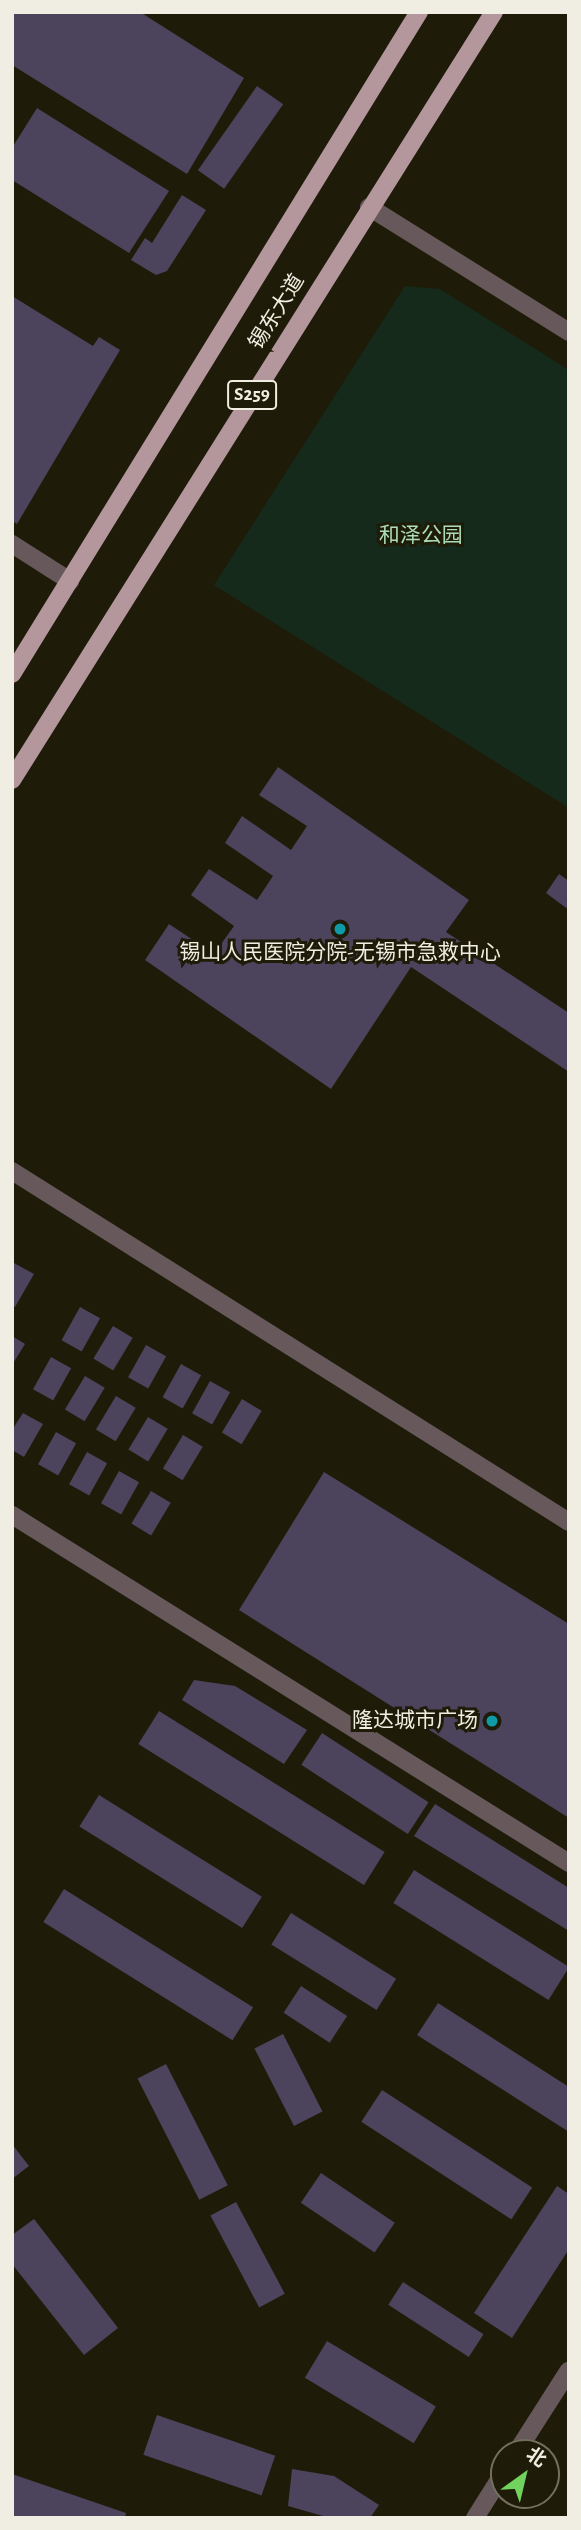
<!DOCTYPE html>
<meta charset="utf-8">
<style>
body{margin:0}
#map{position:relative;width:581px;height:2530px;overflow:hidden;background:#1e1b08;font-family:"Alegreya Sans","Noto Sans SC",sans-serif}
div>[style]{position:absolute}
.green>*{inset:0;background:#162a1b}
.building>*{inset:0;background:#4c435c;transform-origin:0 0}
.minor>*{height:18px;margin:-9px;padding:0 9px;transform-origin:9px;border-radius:9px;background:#66585b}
.tertiary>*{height:18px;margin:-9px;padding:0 9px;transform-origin:9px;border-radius:9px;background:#66585b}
.primary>*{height:18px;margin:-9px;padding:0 9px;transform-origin:9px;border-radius:9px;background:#b4969d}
.dots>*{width:19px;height:19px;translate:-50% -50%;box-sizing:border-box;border:4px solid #1e1b08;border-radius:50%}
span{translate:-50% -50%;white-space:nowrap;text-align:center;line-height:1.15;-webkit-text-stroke:6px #1e1b08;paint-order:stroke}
.shield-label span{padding:2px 5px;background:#1e1b08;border:2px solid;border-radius:5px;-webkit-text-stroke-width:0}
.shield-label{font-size:19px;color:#f0eee2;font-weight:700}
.street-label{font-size:21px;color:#f0eee2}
.park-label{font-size:21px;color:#acddb7}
.poi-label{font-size:21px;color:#f0eee2}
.right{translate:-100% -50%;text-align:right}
.frame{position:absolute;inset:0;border:14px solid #f0eee2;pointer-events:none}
.north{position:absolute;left:490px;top:2439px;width:70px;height:70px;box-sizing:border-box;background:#1e1b08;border:2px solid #726f5f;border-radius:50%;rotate:34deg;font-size:19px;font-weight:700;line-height:28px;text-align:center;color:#f0eee2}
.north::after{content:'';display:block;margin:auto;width:24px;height:32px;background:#71d35e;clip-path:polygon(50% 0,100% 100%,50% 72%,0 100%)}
</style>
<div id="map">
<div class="green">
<div style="clip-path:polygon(405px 286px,440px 289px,569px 370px,569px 808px,214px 585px)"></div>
</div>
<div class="building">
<div style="clip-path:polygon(12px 12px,140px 12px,244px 78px,187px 174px,12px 65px)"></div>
<div style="left:257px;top:86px;width:32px;height:103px;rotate:35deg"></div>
<div style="clip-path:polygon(37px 108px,169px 191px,129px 253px,12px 180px,12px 148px)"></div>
<div style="clip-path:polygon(182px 195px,206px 210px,167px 271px,156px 275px,131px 260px,145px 238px,152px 243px)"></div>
<div style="clip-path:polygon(12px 296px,93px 346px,99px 337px,120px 350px,17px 524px,12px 521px)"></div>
<div style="clip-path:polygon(278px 767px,469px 900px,446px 932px,569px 1013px,569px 1072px,411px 967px,331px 1089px,145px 960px,169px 924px,214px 954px,234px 926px,191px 895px,209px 869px,257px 900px,273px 876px,225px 843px,242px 816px,291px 850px,307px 826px,259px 795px)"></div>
<div style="clip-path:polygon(559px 874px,569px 881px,569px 910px,546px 893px)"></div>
<div style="clip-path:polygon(14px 1263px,34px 1274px,15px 1307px,12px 1305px)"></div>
<div style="left:80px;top:1307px;width:23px;height:38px;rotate:29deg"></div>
<div style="left:113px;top:1326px;width:23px;height:38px;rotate:31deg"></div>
<div style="clip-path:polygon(12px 1336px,25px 1344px,12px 1365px)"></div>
<div style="left:146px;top:1345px;width:23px;height:37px;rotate:29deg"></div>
<div style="left:51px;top:1357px;width:23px;height:37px;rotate:29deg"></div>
<div style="left:181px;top:1364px;width:23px;height:38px;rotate:29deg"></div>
<div style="left:85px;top:1376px;width:23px;height:39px;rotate:31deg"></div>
<div style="left:210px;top:1381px;width:23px;height:37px;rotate:29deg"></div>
<div style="left:116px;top:1396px;width:23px;height:39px;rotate:31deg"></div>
<div style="left:242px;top:1399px;width:23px;height:39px;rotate:31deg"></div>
<div style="clip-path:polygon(23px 1413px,43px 1424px,24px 1457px,12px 1450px,12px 1430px)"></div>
<div style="left:148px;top:1417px;width:23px;height:38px;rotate:31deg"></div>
<div style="left:56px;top:1432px;width:23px;height:37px;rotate:29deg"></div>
<div style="left:183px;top:1435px;width:23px;height:39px;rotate:31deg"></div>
<div style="left:87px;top:1452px;width:23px;height:37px;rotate:29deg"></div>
<div style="left:119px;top:1471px;width:23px;height:37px;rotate:29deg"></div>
<div style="clip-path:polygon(324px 1472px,569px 1624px,569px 1818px,239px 1610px)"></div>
<div style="left:151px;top:1491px;width:23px;height:38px;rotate:31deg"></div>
<div style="clip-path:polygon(194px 1680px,235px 1686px,307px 1730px,284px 1764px,182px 1700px)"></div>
<div style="left:159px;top:1711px;width:266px;height:39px;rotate:32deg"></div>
<div style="left:322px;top:1733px;width:127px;height:38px;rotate:33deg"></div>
<div style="left:99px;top:1795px;width:192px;height:37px;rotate:32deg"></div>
<div style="clip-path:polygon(435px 1804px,569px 1888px,569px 1931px,414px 1836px)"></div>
<div style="left:414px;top:1870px;width:183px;height:39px;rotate:32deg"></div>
<div style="left:64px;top:1889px;width:223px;height:39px;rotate:32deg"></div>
<div style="left:291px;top:1913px;width:124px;height:37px;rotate:32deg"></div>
<div style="left:301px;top:1986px;width:55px;height:32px;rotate:33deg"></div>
<div style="clip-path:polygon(438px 2003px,569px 2087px,569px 2132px,417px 2035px)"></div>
<div style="left:283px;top:2034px;width:87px;height:32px;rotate:63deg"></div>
<div style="left:166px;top:2064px;width:136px;height:32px;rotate:63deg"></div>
<div style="left:382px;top:2090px;width:179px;height:38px;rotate:33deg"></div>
<div style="clip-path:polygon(12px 2144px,29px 2166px,12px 2179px)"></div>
<div style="left:321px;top:2173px;width:89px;height:36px;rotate:34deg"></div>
<div style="clip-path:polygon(557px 2186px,569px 2194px,569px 2249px,512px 2338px,474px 2313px)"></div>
<div style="left:236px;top:2202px;width:104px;height:29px;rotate:62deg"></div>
<div style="clip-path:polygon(34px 2219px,118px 2328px,84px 2355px,12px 2264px,12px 2235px)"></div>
<div style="left:403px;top:2282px;width:96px;height:27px;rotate:33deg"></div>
<div style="left:327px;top:2341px;width:127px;height:43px;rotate:31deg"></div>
<div style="left:157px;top:2415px;width:125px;height:42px;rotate:19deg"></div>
<div style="clip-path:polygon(292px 2469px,334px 2476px,379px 2505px,370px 2518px,330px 2518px,288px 2506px)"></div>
<div style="clip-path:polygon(12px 2474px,126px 2513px,125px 2518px,12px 2516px)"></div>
</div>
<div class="minor">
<div style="left:12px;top:544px;width:69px;rotate:32.5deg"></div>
<div style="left:12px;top:1515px;width:657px;rotate:32deg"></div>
</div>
<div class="tertiary">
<div style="left:369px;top:207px;width:236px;rotate:32deg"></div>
<div style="left:12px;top:1171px;width:658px;rotate:32.22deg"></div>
<div style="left:516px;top:2453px;width:98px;rotate:-57.4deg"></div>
<div style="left:475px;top:2518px;width:54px;rotate:-57.8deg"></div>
</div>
<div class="primary">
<div style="left:12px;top:674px;width:777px;rotate:-58.42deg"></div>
<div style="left:12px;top:780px;width:907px;rotate:-57.89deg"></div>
</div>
<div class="dots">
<div style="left:340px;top:929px;background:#0f9aa8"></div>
<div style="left:492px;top:1721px;background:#0f9aa8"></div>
</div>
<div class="shield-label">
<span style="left:252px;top:395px">S259</span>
</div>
<div class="street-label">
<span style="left:277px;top:312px;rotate:-58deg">锡东大道</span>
</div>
<div class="park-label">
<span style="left:421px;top:536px">和泽公园</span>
</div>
<div class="poi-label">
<span style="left:340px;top:953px">锡山人民医院分院-无锡市急救中心</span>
<span class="right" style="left:478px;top:1721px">隆达城市广场</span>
</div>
<div class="frame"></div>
<div class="north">北</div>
</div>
